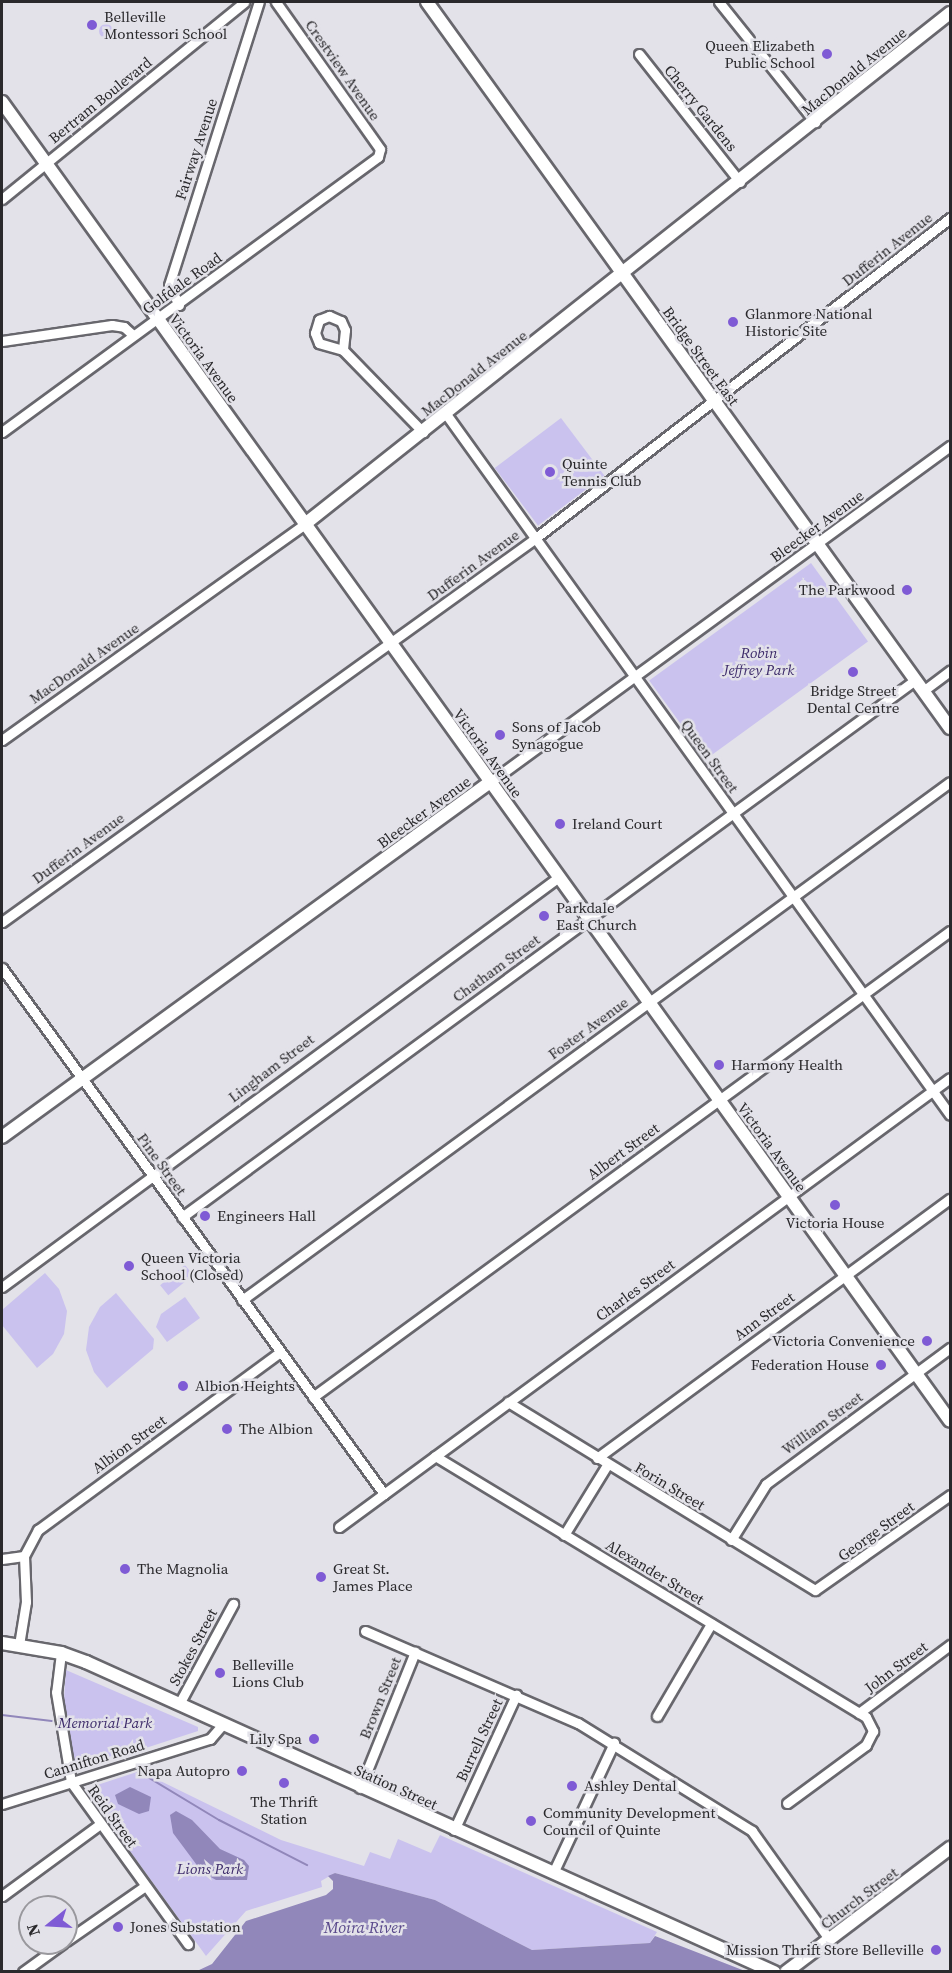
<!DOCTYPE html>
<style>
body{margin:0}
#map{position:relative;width:952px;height:1973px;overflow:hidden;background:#e3e2e9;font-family:"Source Serif 4",serif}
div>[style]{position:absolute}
.green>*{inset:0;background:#cac2ee;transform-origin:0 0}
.round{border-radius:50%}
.water>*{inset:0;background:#9187ba}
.stream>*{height:2px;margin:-1px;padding:0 1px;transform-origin:1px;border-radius:1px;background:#9187ba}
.roads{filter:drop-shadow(2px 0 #68676d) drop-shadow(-2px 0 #68676d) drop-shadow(0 2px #68676d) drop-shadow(0 -2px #68676d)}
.street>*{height:9px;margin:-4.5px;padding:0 4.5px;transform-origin:4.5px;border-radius:4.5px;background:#fff}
.secondary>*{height:12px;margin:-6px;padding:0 6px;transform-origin:6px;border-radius:6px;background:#fff}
.dots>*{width:16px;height:16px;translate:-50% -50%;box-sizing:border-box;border:3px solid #e3e2e9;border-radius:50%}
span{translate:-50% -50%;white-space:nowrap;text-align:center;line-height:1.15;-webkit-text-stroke:5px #e3e2e9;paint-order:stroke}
.poi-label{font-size:15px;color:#2a292c}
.left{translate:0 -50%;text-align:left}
.right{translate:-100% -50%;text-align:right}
.street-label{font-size:15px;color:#2a292c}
.park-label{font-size:15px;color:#3d2b6a;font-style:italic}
.water-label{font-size:16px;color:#5a4a8c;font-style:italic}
.frame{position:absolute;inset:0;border:3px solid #2a292c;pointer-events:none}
.north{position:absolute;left:18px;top:1895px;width:60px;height:60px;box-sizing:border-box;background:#e3e2e9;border:2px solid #99989d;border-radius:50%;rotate:252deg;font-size:16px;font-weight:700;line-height:24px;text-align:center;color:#2a292c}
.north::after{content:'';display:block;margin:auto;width:21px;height:27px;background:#7f5bd5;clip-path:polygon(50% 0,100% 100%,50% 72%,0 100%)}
</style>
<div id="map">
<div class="green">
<div class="round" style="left:99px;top:24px;width:14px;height:14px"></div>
<div style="left:561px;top:418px;width:72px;height:83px;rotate:53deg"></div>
<div style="left:811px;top:563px;width:97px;height:200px;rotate:54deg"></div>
<div style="left:185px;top:1265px;width:13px;height:32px;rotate:51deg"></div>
<div style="clip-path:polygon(45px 1273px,59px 1289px,67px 1311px,64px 1334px,53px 1354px,37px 1368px,2px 1325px,2px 1310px)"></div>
<div style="clip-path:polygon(116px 1293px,154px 1339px,153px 1349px,107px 1388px,94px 1372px,86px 1350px,89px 1327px,100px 1307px)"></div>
<div style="clip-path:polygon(185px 1297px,200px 1318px,167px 1342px,156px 1327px,161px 1314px)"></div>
<div style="clip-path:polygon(66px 1670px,198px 1727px,198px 1731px,75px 1771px,64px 1699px)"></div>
<div style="clip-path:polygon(140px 1771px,281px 1840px,364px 1866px,370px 1852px,390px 1859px,398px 1839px,431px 1853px,440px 1835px,657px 1932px,650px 1943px,532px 1950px,435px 1900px,335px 1873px,321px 1881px,322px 1887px,246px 1911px,206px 1956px,85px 1789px)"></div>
</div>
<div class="water">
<div style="clip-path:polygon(130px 1787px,151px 1797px,149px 1811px,139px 1814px,118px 1804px,115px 1795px)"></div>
<div style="clip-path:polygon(176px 1811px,192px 1820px,220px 1849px,244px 1860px,249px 1866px,247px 1880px,216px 1880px,202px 1872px,173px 1833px,170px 1815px)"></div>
<div style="clip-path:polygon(335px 1873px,435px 1900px,532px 1950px,650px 1943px,655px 1936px,745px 1971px,197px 1971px,212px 1964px,246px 1921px,326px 1895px,333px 1889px,333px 1881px,328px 1876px)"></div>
</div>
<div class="stream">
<div style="left:2px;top:1715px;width:50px;rotate:6.8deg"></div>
<div style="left:141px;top:1773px;width:91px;rotate:31.1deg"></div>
<div style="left:219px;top:1820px;width:99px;rotate:27.1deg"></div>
</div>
<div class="roads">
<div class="street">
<div style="left:719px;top:2px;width:154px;rotate:51.3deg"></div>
<div style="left:639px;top:54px;width:163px;rotate:51.7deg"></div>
<div style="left:2px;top:199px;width:312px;rotate:-39.1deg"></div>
<div style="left:179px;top:305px;width:22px;rotate:-117deg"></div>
<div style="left:169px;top:285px;width:297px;rotate:-72.4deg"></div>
<div style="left:2px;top:341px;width:111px;rotate:-8.3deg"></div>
<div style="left:112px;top:325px;width:12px;rotate:9deg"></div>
<div style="left:124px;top:327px;width:12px;rotate:42deg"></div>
<div style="left:343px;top:350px;width:25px;rotate:-164deg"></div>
<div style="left:319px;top:343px;width:11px;rotate:-112deg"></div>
<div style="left:315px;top:333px;width:14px;rotate:-73deg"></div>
<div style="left:319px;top:320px;width:11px;rotate:-22deg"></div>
<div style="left:329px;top:316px;width:13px;rotate:23deg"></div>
<div style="left:341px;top:321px;width:10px;rotate:66deg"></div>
<div style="left:345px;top:330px;width:20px;rotate:96deg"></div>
<div style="left:343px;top:350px;width:115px;rotate:45.7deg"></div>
<div style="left:446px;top:414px;width:863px;rotate:54.28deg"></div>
<div style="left:2px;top:432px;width:466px;rotate:-36.2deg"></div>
<div style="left:378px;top:157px;width:8px;rotate:-76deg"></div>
<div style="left:380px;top:149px;width:180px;rotate:-125.3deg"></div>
<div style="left:923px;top:691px;width:34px;rotate:-37deg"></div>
<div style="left:2px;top:740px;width:372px;rotate:-35.5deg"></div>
<div style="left:490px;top:782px;width:570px;rotate:-36.15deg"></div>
<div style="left:2px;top:922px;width:654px;rotate:-35.73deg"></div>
<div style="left:533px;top:540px;width:527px;rotate:-37.67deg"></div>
<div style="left:2px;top:968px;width:650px;rotate:54.01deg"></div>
<div style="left:182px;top:1217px;width:909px;rotate:-36.23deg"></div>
<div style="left:2px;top:1287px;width:692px;rotate:-36.36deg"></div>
<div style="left:242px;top:1300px;width:877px;rotate:-36.19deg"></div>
<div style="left:313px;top:1397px;width:789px;rotate:-36.19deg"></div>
<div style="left:508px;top:1402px;width:360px;rotate:31.5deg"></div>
<div style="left:815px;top:1590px;width:165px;rotate:-35.1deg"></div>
<div style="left:435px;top:1456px;width:504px;rotate:31.2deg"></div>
<div style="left:866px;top:1717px;width:16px;rotate:63deg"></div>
<div style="left:873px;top:1731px;width:16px;rotate:117deg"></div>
<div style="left:866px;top:1745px;width:98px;rotate:143.7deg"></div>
<div style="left:597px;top:1458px;width:438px;rotate:-36.3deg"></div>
<div style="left:339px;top:1527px;width:758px;rotate:-36.31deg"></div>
<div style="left:564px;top:1535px;width:82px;rotate:-58.4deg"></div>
<div style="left:731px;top:1540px;width:66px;rotate:-58deg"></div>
<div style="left:766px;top:1484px;width:229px;rotate:-36.5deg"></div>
<div style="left:2px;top:1559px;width:22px;rotate:-8deg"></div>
<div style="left:365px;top:1631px;width:232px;rotate:23.4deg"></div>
<div style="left:578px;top:1723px;width:205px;rotate:31.8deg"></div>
<div style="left:752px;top:1831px;width:133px;rotate:54.5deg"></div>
<div style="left:19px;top:1645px;width:44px;rotate:-80.8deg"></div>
<div style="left:26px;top:1602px;width:46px;rotate:-92.5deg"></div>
<div style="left:24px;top:1556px;width:30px;rotate:-62deg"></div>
<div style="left:38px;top:1530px;width:300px;rotate:-36.3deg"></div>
<div style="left:61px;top:1653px;width:39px;rotate:97deg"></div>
<div style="left:56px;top:1692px;width:91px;rotate:80.5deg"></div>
<div style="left:71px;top:1782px;width:200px;rotate:54.2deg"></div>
<div style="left:179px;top:1704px;width:114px;rotate:-61.6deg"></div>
<div style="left:859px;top:1713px;width:114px;rotate:-36.8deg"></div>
<div style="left:657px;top:1716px;width:107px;rotate:-59.6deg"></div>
<div style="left:360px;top:1788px;width:147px;rotate:-68deg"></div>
<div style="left:2px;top:1804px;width:218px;rotate:-17.4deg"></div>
<div style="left:210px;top:1739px;width:20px;rotate:-49deg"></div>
<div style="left:454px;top:1830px;width:149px;rotate:-65.3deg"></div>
<div style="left:553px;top:1873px;width:144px;rotate:-64.9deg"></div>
<div style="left:2px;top:1896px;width:122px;rotate:-36.3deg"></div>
<div style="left:66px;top:1941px;width:96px;rotate:-34.8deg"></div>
<div style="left:23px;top:1972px;width:49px;rotate:-35.9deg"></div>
</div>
<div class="secondary">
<div style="left:427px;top:2px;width:895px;rotate:54.23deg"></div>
<div style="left:2px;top:102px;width:1624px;rotate:54.29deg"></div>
<div style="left:305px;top:524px;width:823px;rotate:-38.39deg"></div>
<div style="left:2px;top:1137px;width:603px;rotate:-36.03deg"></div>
<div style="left:2px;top:1643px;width:60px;rotate:9.6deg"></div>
<div style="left:61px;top:1653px;width:27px;rotate:20deg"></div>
<div style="left:86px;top:1662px;width:755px;rotate:24.26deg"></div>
<div style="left:786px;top:1972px;width:206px;rotate:-37.1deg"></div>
</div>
</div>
<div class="dots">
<div style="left:92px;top:25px;background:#7f5bd5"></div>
<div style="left:827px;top:54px;background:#7f5bd5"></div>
<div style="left:733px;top:322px;background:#7f5bd5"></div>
<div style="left:550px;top:472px;background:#7f5bd5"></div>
<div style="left:907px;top:590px;background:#7f5bd5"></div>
<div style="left:853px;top:672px;background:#7f5bd5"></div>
<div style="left:500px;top:735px;background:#7f5bd5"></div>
<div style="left:560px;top:824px;background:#7f5bd5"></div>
<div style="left:544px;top:916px;background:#7f5bd5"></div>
<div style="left:719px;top:1065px;background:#7f5bd5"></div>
<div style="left:835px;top:1205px;background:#7f5bd5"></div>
<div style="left:205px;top:1216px;background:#7f5bd5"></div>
<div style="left:129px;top:1266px;background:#7f5bd5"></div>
<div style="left:927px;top:1341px;background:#7f5bd5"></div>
<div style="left:881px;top:1365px;background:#7f5bd5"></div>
<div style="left:183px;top:1386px;background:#7f5bd5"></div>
<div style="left:227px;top:1429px;background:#7f5bd5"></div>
<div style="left:125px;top:1569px;background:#7f5bd5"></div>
<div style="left:321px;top:1577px;background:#7f5bd5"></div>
<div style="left:220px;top:1673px;background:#7f5bd5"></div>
<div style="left:314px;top:1739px;background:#7f5bd5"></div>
<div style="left:242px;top:1771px;background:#7f5bd5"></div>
<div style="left:284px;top:1783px;background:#7f5bd5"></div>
<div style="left:572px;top:1786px;background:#7f5bd5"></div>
<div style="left:531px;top:1821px;background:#7f5bd5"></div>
<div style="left:118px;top:1927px;background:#7f5bd5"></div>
<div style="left:936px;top:1950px;background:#7f5bd5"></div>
</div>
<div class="poi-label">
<span class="left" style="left:104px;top:25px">Belleville<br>Montessori School</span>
<span class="right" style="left:815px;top:54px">Queen Elizabeth<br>Public School</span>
<span class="left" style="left:745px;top:322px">Glanmore National<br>Historic Site</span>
<span class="left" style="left:562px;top:472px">Quinte<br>Tennis Club</span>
<span class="right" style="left:895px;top:590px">The Parkwood</span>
<span style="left:853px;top:699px">Bridge Street<br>Dental Centre</span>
<span class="left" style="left:512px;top:735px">Sons of Jacob<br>Synagogue</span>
<span class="left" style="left:572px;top:824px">Ireland Court</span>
<span class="left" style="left:556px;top:916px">Parkdale<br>East Church</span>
<span class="left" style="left:731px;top:1065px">Harmony Health</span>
<span class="left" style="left:217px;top:1216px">Engineers Hall</span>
<span style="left:835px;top:1223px">Victoria House</span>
<span class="left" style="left:141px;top:1266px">Queen Victoria<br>School (Closed)</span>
<span class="right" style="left:915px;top:1341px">Victoria Convenience</span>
<span class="right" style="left:869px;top:1365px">Federation House</span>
<span class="left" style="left:195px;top:1386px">Albion Heights</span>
<span class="left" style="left:239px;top:1429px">The Albion</span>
<span class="left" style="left:333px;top:1577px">Great St.<br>James Place</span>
<span class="left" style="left:137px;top:1569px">The Magnolia</span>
<span class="left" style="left:232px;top:1673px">Belleville<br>Lions Club</span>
<span class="right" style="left:302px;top:1739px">Lily Spa</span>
<span class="right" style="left:230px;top:1771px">Napa Autopro</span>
<span class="left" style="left:584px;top:1786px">Ashley Dental</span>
<span style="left:284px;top:1810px">The Thrift<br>Station</span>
<span class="left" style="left:543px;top:1821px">Community Development<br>Council of Quinte</span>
<span class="left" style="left:130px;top:1927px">Jones Substation</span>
<span class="right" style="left:924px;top:1950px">Mission Thrift Store Belleville</span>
</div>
<div class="street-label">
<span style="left:343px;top:70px;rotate:55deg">Crestview Avenue</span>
<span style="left:854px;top:71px;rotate:-39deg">MacDonald Avenue</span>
<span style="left:100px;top:100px;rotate:-39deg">Bertram Boulevard</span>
<span style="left:701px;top:108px;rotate:51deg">Cherry Gardens</span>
<span style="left:196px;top:149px;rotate:-72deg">Fairway Avenue</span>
<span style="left:887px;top:249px;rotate:-38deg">Dufferin Avenue</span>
<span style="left:182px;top:283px;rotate:-36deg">Golfdale Road</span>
<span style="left:701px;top:356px;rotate:54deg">Bridge Street East</span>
<span style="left:204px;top:358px;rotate:54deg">Victoria Avenue</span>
<span style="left:474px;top:373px;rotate:-38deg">MacDonald Avenue</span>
<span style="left:817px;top:526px;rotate:-36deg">Bleecker Avenue</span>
<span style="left:473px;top:565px;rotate:-36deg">Dufferin Avenue</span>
<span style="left:84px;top:663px;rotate:-35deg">MacDonald Avenue</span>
<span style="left:488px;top:753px;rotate:54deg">Victoria Avenue</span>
<span style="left:710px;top:756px;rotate:54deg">Queen Street</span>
<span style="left:424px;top:812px;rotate:-36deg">Bleecker Avenue</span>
<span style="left:78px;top:848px;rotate:-36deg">Dufferin Avenue</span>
<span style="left:496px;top:968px;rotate:-36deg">Chatham Street</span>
<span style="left:588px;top:1028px;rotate:-36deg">Foster Avenue</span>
<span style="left:271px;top:1068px;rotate:-37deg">Lingham Street</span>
<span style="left:772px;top:1147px;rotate:54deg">Victoria Avenue</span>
<span style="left:623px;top:1151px;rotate:-36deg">Albert Street</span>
<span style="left:162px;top:1164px;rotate:54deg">Pine Street</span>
<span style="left:635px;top:1290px;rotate:-36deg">Charles Street</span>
<span style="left:764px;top:1316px;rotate:-36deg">Ann Street</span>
<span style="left:822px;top:1423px;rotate:-36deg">William Street</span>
<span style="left:129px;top:1444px;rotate:-36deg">Albion Street</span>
<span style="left:670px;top:1486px;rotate:31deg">Forin Street</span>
<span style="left:876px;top:1531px;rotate:-36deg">George Street</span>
<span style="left:655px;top:1572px;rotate:31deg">Alexander Street</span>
<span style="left:193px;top:1647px;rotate:-62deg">Stokes Street</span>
<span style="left:896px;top:1667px;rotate:-37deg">John Street</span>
<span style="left:380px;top:1698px;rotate:-68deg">Brown Street</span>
<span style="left:479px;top:1740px;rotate:-65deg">Burrell Street</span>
<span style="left:94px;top:1759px;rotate:-17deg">Cannifton Road</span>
<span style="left:396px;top:1787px;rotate:24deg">Station Street</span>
<span style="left:113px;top:1816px;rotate:54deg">Reid Street</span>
<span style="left:859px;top:1898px;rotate:-37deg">Church Street</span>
</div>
<div class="park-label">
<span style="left:759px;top:661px">Robin<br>Jeffrey Park</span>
<span style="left:105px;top:1723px">Memorial Park</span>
<span style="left:210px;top:1869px">Lions Park</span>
</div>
<div class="water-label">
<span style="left:364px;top:1927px">Moira River</span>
</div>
<div class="frame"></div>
<div class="north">N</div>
</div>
